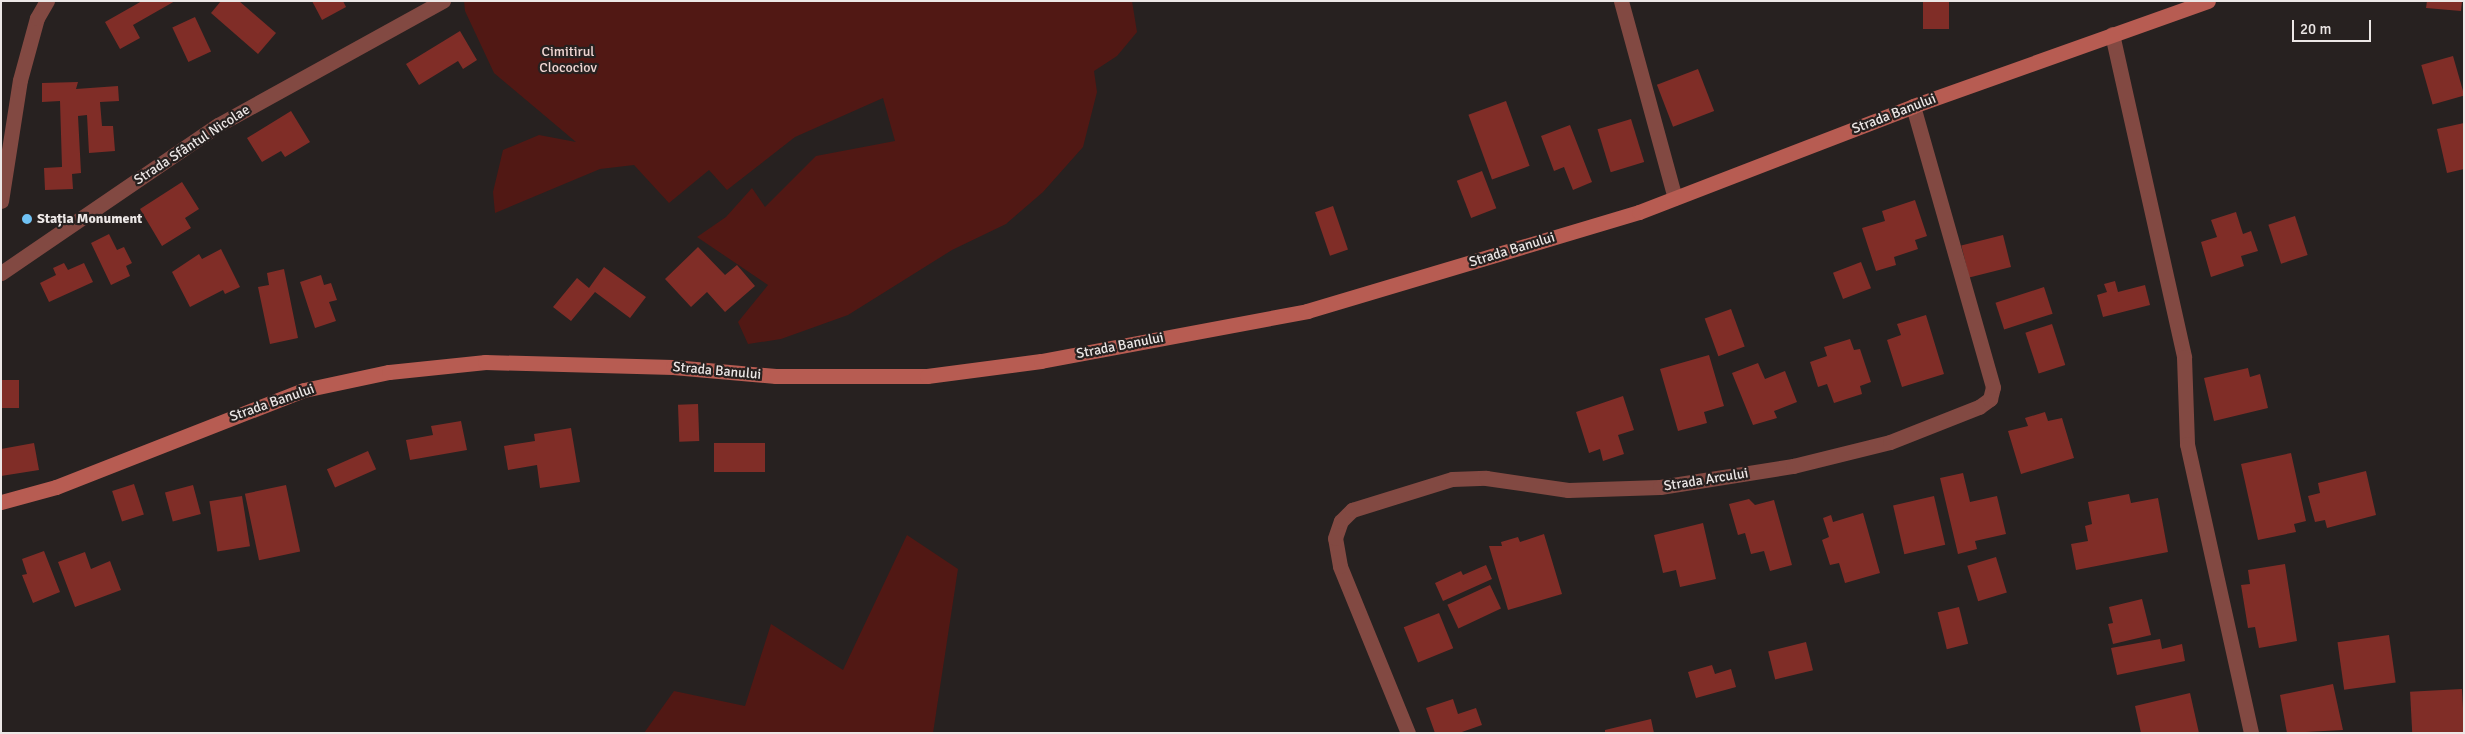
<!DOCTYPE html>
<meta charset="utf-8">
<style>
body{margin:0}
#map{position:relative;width:2465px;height:734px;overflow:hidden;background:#272120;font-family:Signika,sans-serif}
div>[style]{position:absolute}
.green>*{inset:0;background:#511814}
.building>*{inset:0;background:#802d27;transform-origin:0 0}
.street>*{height:15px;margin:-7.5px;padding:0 7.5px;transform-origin:7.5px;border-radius:7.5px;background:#824942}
.secondary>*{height:15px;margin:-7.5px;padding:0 7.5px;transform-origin:7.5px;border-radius:7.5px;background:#b75c52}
.dots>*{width:14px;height:14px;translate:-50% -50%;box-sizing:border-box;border:2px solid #272120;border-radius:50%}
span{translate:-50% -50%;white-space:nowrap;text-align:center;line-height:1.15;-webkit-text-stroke:4.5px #272120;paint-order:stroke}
.park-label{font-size:14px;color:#f0d6d3}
.street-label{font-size:14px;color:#ece7e6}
.poi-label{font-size:14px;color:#ece7e6;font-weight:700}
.left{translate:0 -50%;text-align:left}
.frame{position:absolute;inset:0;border:2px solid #ece7e6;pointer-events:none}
.scale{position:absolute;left:2292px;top:20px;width:79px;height:22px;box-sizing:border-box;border:2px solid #ece7e6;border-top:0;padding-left:6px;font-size:15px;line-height:18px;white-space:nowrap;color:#ece7e6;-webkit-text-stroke:4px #272120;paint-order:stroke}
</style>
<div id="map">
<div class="green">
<div style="clip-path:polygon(464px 1px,1132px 1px,1137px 32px,1117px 56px,1094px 71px,1097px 92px,1083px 147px,1043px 192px,1006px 224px,952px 250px,848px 315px,781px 339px,748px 344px,738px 322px,768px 285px,697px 237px,726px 217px,752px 188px,765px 207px,816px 156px,895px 141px,883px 98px,795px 137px,727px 190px,709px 170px,669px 203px,634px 165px,600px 169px,495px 213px,493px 192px,503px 150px,539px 135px,576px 142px,494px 73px,465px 11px)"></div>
<div style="clip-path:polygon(907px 535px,958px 569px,933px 733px,644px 733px,674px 691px,745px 706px,771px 624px,843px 670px)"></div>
</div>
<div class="building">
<div style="clip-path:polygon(142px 1px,175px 1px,133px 25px,140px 38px,120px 49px,105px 22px)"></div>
<div style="clip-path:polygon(221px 1px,239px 1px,276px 33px,258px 54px,211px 13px)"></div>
<div style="clip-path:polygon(312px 1px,343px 1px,346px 7px,322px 20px)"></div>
<div style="left:1923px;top:1px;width:26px;height:28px"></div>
<div style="clip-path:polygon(2427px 1px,2462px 1px,2461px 11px,2426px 8px)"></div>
<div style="left:195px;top:17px;width:38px;height:25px;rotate:65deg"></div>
<div style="clip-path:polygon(460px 31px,477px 60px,463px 69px,458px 61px,419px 85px,406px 64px)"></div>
<div style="left:2453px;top:56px;width:41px;height:33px;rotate:74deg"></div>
<div style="left:1698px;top:69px;width:45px;height:44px;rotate:69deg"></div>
<div style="clip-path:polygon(78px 82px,76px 89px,118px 86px,119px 101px,100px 102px,102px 126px,113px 126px,115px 151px,89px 153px,87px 115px,78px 116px,81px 173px,72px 174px,73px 189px,45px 190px,44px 168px,62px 167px,60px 101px,42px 102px,42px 83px)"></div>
<div style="left:1506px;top:101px;width:69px;height:40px;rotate:70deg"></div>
<div style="clip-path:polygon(291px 111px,310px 142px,285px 157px,281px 151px,262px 162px,247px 138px)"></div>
<div style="left:1631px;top:119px;width:45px;height:35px;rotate:73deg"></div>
<div style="clip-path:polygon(2464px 123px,2464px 169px,2447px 173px,2437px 129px)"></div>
<div style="clip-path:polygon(1570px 125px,1592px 182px,1573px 190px,1564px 167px,1554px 171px,1541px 136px)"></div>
<div style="left:1482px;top:171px;width:40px;height:27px;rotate:69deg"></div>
<div style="clip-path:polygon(182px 182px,199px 209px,185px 218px,191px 228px,162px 246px,140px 209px)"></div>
<div style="clip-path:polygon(1915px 200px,1927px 236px,1915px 240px,1918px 249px,1894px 257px,1896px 265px,1876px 271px,1862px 228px,1885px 221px,1882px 211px)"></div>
<div style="left:1333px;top:206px;width:46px;height:19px;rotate:71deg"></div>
<div style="clip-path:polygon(2236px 212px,2243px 234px,2251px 231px,2258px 251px,2241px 256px,2244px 266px,2211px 277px,2201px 242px,2217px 237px,2211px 220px)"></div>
<div style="left:2295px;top:216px;width:41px;height:28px;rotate:72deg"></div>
<div style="clip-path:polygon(109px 234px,117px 250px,124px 247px,132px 263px,126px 266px,130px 276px,111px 285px,91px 243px)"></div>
<div style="left:2003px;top:235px;width:33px;height:43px;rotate:76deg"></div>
<div style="clip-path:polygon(698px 247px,725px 275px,737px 265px,755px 286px,725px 312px,707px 292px,691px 307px,665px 279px)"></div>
<div style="clip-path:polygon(221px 249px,240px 287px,225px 294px,223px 290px,190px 307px,172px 272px,199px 254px,202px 259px)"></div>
<div style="left:1861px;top:262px;width:28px;height:30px;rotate:69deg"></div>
<div style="clip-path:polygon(64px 263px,68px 270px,84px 263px,93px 282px,49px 302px,40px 283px,56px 275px,53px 268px)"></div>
<div style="clip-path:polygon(604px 267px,646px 297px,630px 318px,595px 292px,571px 321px,553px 307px,577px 278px,589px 288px)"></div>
<div style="clip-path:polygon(284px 269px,298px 338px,270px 344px,258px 287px,269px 285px,267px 273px)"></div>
<div style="clip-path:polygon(321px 275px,324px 285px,331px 283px,337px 300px,329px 302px,336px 321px,315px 328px,300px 282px)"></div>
<div style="clip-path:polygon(2115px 281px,2118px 292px,2145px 285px,2150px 305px,2103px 317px,2097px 295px,2107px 292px,2104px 284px)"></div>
<div style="left:2044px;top:287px;width:28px;height:51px;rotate:72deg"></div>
<div style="left:1731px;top:309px;width:40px;height:28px;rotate:70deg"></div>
<div style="clip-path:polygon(1926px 315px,1944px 374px,1902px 387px,1887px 340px,1901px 335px,1897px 324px)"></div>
<div style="left:2052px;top:324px;width:43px;height:28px;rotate:72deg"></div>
<div style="clip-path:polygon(1850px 339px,1854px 350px,1860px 349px,1871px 382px,1860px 386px,1862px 394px,1834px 403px,1827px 384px,1818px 387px,1810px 362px,1827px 356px,1824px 347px)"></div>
<div style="clip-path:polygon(1709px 355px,1724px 406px,1704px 412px,1707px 423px,1678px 431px,1660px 369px)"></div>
<div style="clip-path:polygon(1758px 363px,1765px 379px,1785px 371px,1797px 402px,1774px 411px,1777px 418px,1753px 425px,1732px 373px)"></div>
<div style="clip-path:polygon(2248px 368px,2250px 377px,2260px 374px,2268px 408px,2214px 421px,2204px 378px)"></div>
<div style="left:1px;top:380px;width:18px;height:28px"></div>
<div style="clip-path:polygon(1623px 396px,1634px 430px,1618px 435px,1624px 454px,1603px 461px,1600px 449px,1589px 453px,1576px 412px)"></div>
<div style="left:698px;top:404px;width:37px;height:20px;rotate:88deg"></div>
<div style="clip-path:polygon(2045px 412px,2048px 421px,2062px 418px,2074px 458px,2021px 474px,2008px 431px,2028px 426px,2025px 418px)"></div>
<div style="clip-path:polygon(461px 421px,467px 450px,410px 460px,406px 440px,433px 435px,431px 426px)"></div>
<div style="clip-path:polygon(571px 428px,580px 482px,540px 488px,537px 465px,508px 470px,504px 446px,535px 441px,534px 434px)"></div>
<div style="clip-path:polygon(34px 443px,39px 470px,1px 476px,1px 449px)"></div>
<div style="left:765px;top:443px;width:29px;height:51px;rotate:90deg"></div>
<div style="left:368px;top:451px;width:20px;height:45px;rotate:66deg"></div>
<div style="clip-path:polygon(2291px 453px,2306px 521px,2294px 524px,2296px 532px,2258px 540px,2241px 464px)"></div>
<div style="clip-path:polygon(2366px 471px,2376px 515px,2327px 528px,2325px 520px,2315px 522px,2308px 496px,2320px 493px,2318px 483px)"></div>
<div style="clip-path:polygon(1963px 473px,1970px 502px,1997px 496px,2006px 534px,1975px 541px,1977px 549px,1958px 554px,1940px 478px)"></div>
<div style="left:134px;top:484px;width:32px;height:23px;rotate:72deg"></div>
<div style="left:193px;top:485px;width:30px;height:29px;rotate:75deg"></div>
<div style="left:286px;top:485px;width:68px;height:42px;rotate:78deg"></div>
<div style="clip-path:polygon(2129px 494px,2131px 503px,2158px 498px,2168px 552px,2076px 570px,2071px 544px,2088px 541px,2085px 526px,2092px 524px,2088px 502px)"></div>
<div style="left:242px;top:496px;width:51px;height:33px;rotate:81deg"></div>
<div style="left:1934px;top:496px;width:50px;height:42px;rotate:77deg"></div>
<div style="clip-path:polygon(1749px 499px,1755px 505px,1774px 500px,1792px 565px,1770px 571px,1764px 551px,1751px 554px,1745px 533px,1738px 535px,1729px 504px)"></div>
<div style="clip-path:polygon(1863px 513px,1880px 573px,1845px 583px,1839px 563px,1830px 565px,1822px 540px,1829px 537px,1823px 518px,1831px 515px,1833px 522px)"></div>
<div style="clip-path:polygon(1703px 523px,1716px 579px,1680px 587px,1676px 570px,1663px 573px,1654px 535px)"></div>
<div style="clip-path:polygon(1544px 534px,1562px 594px,1508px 610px,1489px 546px,1502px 546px,1501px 542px,1518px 537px,1520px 542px)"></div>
<div style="clip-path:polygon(44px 551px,60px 592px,33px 603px,22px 575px,27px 574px,22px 559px)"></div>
<div style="clip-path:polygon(85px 552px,91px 569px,110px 561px,121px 590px,75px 607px,58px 562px)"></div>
<div style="left:1996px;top:557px;width:37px;height:30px;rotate:73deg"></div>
<div style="clip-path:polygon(2285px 564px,2297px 641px,2259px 648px,2255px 627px,2248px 628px,2241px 585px,2250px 584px,2248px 570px)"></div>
<div style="clip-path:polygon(1486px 565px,1492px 579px,1443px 601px,1435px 583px,1461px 571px,1463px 575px)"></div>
<div style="left:1490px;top:585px;width:26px;height:47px;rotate:65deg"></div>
<div style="clip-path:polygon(2142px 599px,2151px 635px,2113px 644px,2108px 624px,2113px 623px,2109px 607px)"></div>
<div style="left:1959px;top:607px;width:38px;height:22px;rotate:76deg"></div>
<div style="left:1439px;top:613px;width:38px;height:38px;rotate:68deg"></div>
<div style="left:2389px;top:635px;width:48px;height:52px;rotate:82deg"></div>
<div style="clip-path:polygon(2160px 639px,2162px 649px,2182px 644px,2185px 661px,2117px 675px,2111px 648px)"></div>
<div style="left:1806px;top:642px;width:29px;height:39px;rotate:76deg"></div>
<div style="clip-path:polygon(1712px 665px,1715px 674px,1731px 669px,1736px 687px,1696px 698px,1688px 672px)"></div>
<div style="clip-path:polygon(2333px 684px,2343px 730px,2287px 733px,2280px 695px)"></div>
<div style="left:2462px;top:689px;width:44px;height:52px;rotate:87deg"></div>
<div style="clip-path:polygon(2190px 693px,2199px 733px,2141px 733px,2135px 706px)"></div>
<div style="clip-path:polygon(1453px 699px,1458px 714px,1476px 708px,1482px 725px,1459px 733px,1435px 733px,1426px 708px)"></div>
<div style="clip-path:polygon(1651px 719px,1654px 733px,1605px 733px,1605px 730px)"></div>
</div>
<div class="street">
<div style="left:1621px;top:1px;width:204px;rotate:74.7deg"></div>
<div style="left:2112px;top:34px;width:331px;rotate:77.4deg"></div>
<div style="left:2184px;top:357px;width:87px;rotate:88deg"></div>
<div style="left:2187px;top:444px;width:296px;rotate:77.5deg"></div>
<div style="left:1px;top:201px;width:122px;rotate:-81.1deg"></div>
<div style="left:20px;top:80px;width:64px;rotate:-74.7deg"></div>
<div style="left:37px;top:18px;width:20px;rotate:-60deg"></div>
<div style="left:1px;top:273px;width:263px;rotate:-34.3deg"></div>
<div style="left:218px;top:125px;width:257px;rotate:-28.9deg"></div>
<div style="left:1408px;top:733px;width:180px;rotate:-112.2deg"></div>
<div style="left:1340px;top:566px;width:28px;rotate:-100deg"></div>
<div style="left:1335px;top:538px;width:18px;rotate:-71deg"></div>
<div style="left:1341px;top:521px;width:16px;rotate:-45deg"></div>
<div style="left:1352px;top:510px;width:105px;rotate:-17.2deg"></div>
<div style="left:1452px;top:479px;width:34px;rotate:-2deg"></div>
<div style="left:1486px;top:478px;width:83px;rotate:8.3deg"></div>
<div style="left:1568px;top:490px;width:92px;rotate:-1.9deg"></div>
<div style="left:1660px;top:487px;width:135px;rotate:-9deg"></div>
<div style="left:1793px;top:466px;width:100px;rotate:-13.9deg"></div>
<div style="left:1890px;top:442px;width:96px;rotate:-21.5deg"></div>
<div style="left:1979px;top:407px;width:14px;rotate:-36deg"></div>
<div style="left:1990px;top:399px;width:12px;rotate:-76deg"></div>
<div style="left:1993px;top:387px;width:292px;rotate:-105.9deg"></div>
</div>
<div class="secondary">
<div style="left:1px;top:502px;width:57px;rotate:-15.3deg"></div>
<div style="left:56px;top:487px;width:266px;rotate:-21.4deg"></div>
<div style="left:304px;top:390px;width:87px;rotate:-12deg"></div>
<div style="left:389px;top:372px;width:97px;rotate:-5.9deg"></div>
<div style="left:485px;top:362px;width:188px;rotate:1.5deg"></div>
<div style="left:673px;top:367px;width:103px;rotate:5deg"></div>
<div style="left:776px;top:376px;width:151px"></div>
<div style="left:927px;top:376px;width:115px;rotate:-7.5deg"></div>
<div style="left:1041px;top:361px;width:271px;rotate:-10.6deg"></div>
<div style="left:1307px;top:311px;width:346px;rotate:-16.6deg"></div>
<div style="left:1639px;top:212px;width:294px;rotate:-21.1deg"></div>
<div style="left:1913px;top:106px;width:313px;rotate:-19.6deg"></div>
</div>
<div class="dots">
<div style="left:27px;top:219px;background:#70c2f4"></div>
</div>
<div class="park-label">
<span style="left:568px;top:60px">Cimitirul<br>Clocociov</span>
</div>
<div class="street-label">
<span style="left:1894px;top:114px;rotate:-21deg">Strada Banului</span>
<span style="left:192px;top:145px;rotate:-33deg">Strada Sfântul Nicolae</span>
<span style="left:1512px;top:250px;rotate:-17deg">Strada Banului</span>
<span style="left:1120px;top:346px;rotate:-11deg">Strada Banului</span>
<span style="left:717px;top:371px;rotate:5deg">Strada Banului</span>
<span style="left:272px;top:403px;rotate:-19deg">Strada Banului</span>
<span style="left:1706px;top:480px;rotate:-9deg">Strada Arcului</span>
</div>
<div class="poi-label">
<span class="left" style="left:37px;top:219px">Stația Monument</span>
</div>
<div class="frame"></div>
<div class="scale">20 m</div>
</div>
